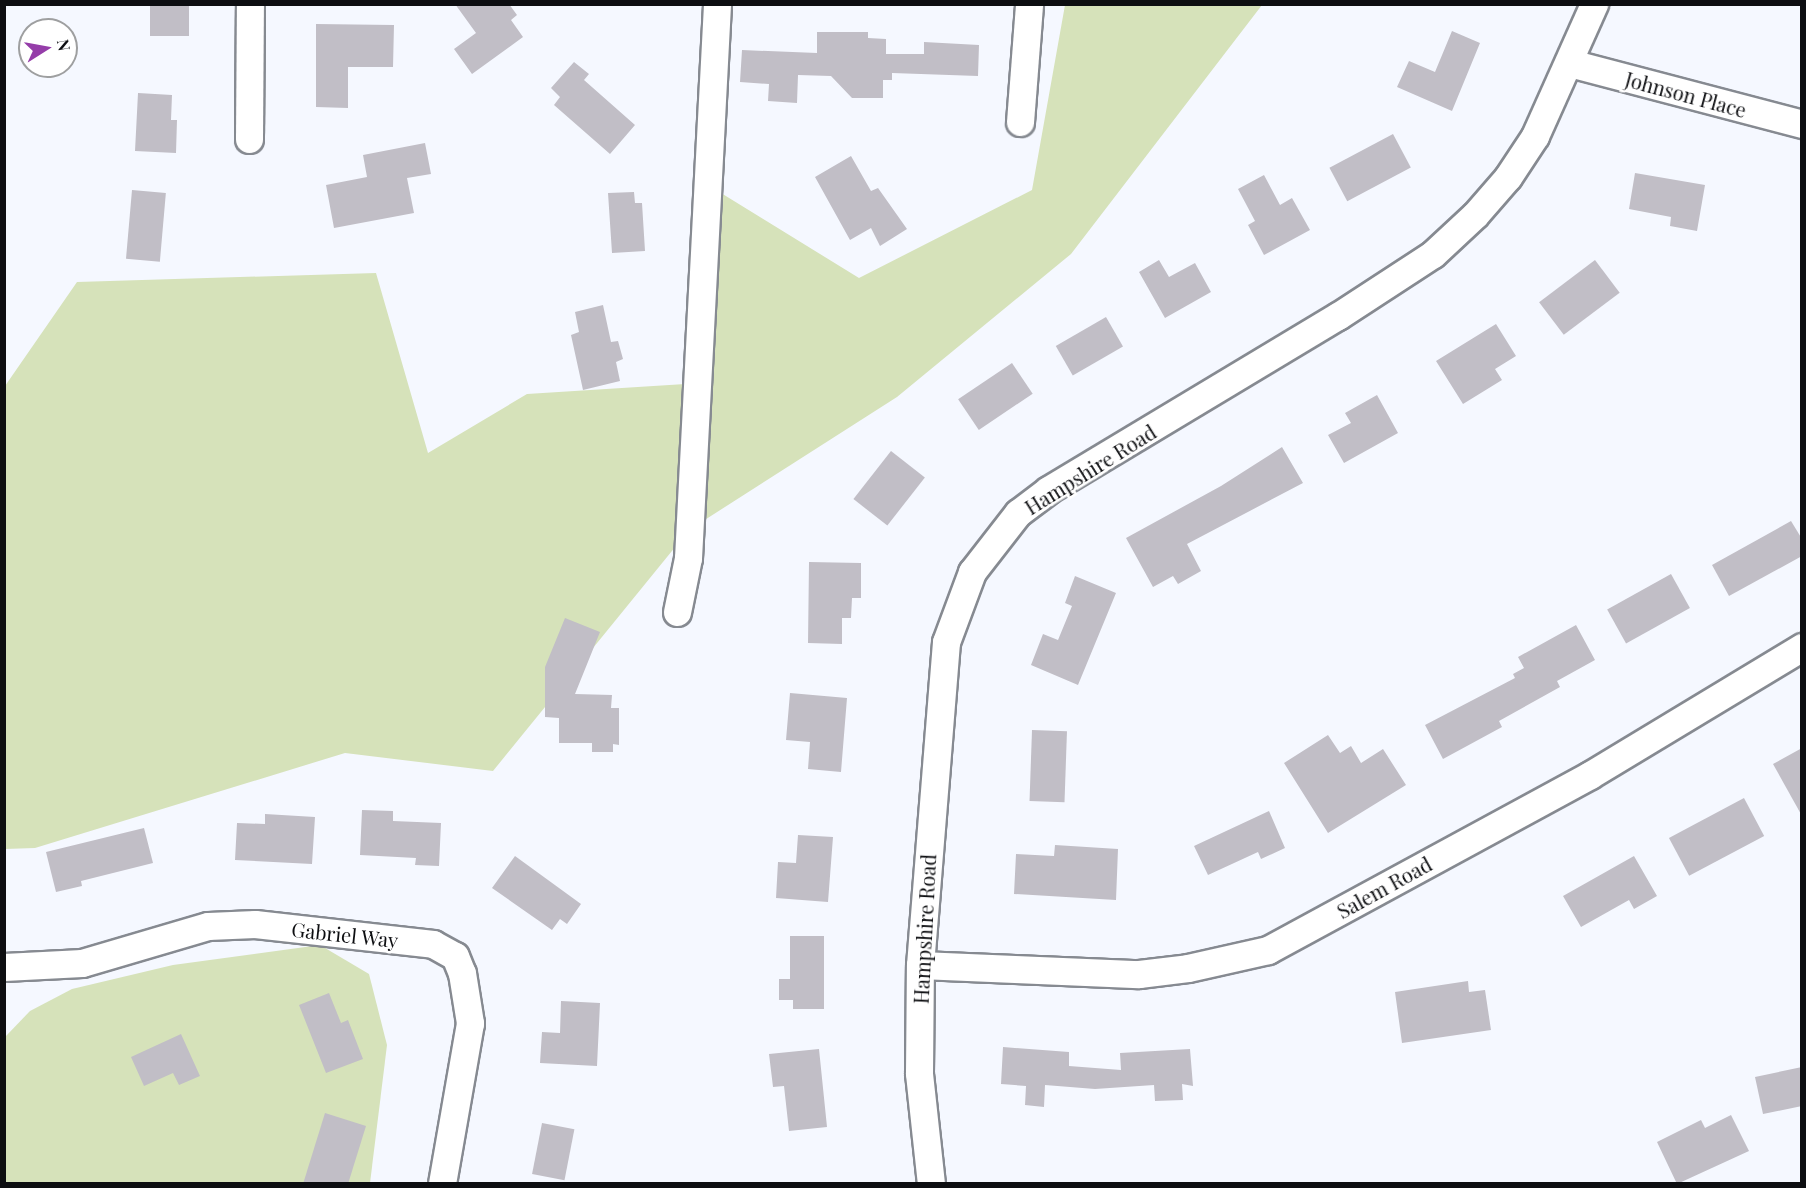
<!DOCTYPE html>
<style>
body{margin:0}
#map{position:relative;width:1806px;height:1188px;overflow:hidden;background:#f5f8ff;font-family:"Playfair Display",serif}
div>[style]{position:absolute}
.green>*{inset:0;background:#d6e2ba}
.building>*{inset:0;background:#c1bec6;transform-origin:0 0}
.roads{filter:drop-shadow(2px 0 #868a91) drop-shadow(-2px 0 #868a91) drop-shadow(0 2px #868a91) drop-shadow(0 -2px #868a91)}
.minor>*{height:27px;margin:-13.5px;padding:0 13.5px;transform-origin:13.5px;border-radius:13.5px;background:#fff}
span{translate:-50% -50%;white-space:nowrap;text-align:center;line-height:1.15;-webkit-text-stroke:5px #fff;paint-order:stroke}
.street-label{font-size:20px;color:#0d0e11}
.frame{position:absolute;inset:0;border:6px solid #0d0e11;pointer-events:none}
.north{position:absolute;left:18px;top:18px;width:60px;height:60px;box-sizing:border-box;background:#fff;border:2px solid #9e9fa0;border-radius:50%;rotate:79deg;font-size:16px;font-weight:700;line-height:24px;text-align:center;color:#0d0e11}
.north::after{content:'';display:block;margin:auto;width:21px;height:27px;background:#953da9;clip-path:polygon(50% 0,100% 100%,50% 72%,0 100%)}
</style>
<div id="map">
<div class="green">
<div style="clip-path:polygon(1065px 5px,1262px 5px,1071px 254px,897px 397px,689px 530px,493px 771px,345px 753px,35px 848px,5px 849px,5px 386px,77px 282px,376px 273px,428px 453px,527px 394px,701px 383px,708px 185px,859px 278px,1032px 190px)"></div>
<div style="clip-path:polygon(320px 945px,369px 974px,387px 1045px,370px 1183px,5px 1184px,5px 1043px,6px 1036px,30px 1011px,72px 989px,173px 965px)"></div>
</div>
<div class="building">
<div style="left:150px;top:4px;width:39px;height:32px"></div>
<div style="clip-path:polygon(455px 4px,509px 4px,517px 15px,511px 20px,523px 37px,472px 74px,454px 49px,476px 33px)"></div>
<div style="clip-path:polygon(316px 24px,394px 25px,393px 67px,348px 67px,348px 108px,316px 107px)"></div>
<div style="clip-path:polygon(1452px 31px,1480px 43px,1452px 111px,1397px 87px,1409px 61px,1435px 72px)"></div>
<div style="clip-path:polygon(817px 32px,868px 32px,868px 38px,886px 39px,886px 54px,924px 54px,924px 42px,979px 45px,978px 76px,892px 73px,892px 80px,883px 80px,883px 98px,852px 98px,831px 76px,798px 75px,797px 103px,768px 101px,769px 84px,740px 82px,742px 50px,817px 53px)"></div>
<div style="clip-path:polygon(574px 62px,589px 74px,584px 80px,635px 125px,610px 154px,554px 105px,560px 97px,551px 88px)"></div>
<div style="clip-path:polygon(138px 93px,172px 95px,171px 120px,177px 120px,176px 153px,135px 151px)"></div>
<div style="left:1393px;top:134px;width:38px;height:72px;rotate:62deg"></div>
<div style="clip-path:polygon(425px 143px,431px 174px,407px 178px,414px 213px,334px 228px,326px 185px,367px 177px,363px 155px)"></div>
<div style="clip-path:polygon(851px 156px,871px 191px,878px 188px,907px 229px,880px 246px,871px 228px,850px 240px,815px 177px)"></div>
<div style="clip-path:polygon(1635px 173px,1705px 185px,1697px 231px,1670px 226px,1671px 217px,1629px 209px)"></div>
<div style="clip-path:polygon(1264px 175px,1280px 205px,1292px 198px,1310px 230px,1264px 255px,1248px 225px,1255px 221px,1238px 189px)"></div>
<div style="left:132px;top:190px;width:34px;height:69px;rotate:5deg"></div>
<div style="clip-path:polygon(634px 192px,635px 203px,642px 203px,645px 251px,612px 253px,608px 193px)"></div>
<div style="clip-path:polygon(1159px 260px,1169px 277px,1195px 263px,1211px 292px,1165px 318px,1139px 272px)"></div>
<div style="left:1595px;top:260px;width:41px;height:70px;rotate:53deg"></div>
<div style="clip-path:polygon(603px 305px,611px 342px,618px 341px,623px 359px,616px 362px,620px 381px,583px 390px,571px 335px,579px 332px,575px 312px)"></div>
<div style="left:1106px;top:317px;width:34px;height:58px;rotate:60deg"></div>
<div style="clip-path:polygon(1496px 324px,1516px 356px,1495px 369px,1502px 380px,1463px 404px,1436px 361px)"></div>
<div style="left:1012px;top:363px;width:37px;height:65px;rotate:56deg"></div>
<div style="clip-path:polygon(1377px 395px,1398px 433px,1344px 463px,1328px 435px,1351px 423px,1345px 413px)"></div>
<div style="clip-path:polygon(1282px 447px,1303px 483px,1187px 544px,1201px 571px,1178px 584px,1173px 576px,1153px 587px,1126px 538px,1221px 486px)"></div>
<div style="left:891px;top:451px;width:43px;height:61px;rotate:38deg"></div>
<div style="clip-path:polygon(1791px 521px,1802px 539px,1802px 556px,1729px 596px,1712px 565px)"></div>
<div style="clip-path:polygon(809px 562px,861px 563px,861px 598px,852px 598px,851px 618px,842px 618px,842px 644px,808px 643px)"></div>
<div style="left:1671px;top:574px;width:39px;height:73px;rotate:61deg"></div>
<div style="clip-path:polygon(1075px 576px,1116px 593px,1078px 685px,1031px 665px,1043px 634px,1058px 640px,1072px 606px,1065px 603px)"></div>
<div style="clip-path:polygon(565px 618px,600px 632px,575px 694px,612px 695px,611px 708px,619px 708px,619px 745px,613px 744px,613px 752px,592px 752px,592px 743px,559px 743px,559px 718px,545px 717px,545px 667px)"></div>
<div style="clip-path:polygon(1576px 625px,1595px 660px,1557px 681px,1560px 687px,1499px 721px,1502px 727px,1443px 759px,1425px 725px,1515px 678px,1513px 674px,1524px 668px,1518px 657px)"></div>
<div style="clip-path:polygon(790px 693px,847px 698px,841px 772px,808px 769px,810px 742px,786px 740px)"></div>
<div style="left:1032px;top:730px;width:35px;height:71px;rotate:2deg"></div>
<div style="clip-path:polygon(1328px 735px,1340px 753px,1351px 746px,1361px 763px,1383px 749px,1406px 785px,1328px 833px,1284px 763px)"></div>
<div style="clip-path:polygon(1802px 748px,1802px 816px,1773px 764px)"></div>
<div style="left:1744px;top:798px;width:43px;height:85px;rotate:62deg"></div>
<div style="clip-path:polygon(362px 810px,393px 811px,393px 821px,441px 823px,439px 866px,415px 865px,416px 858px,360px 855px)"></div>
<div style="clip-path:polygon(1269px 811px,1285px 848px,1261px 859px,1258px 852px,1208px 875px,1194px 846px)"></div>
<div style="clip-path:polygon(265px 814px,315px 817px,312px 864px,235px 860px,237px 823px,265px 824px)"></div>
<div style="clip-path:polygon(144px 828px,153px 863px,81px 881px,82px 886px,56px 892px,46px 852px)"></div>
<div style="clip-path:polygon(798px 835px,833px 837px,828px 902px,776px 898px,778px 862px,796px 863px)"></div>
<div style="clip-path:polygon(1055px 845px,1118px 849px,1116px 900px,1014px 894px,1016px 854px,1054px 856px)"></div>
<div style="clip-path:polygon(515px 856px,581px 904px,567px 924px,560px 919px,552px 930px,492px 888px)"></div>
<div style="clip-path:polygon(1634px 856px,1657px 896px,1634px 909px,1629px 900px,1581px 927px,1563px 896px)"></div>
<div style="clip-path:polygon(790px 936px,824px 936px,824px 1009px,793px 1009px,793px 1000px,779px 1000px,779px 979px,790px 979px)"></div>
<div style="clip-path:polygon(1468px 981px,1469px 992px,1485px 990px,1491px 1030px,1402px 1043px,1395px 992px)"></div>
<div style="clip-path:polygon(329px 993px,341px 1023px,348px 1020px,363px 1059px,326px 1073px,299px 1005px)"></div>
<div style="clip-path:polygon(561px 1001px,600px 1003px,597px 1066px,540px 1063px,542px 1032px,560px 1033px)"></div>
<div style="clip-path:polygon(181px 1034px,200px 1076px,179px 1085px,173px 1073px,144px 1086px,131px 1057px)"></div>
<div style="clip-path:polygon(1003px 1047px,1069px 1052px,1069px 1066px,1121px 1070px,1120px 1053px,1190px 1049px,1193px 1086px,1182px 1084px,1183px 1100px,1155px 1101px,1154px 1085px,1095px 1089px,1045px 1085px,1044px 1107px,1025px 1105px,1026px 1086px,1001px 1084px)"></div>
<div style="clip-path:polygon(819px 1049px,827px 1127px,789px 1131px,784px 1086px,773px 1087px,769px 1054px)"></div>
<div style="clip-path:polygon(1802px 1067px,1802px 1106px,1763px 1114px,1755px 1077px)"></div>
<div style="clip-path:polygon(325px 1113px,366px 1126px,348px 1184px,303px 1184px)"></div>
<div style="clip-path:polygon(1731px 1115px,1749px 1151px,1677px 1184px,1657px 1142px,1701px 1120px,1705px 1128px)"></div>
<div style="left:542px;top:1123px;width:33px;height:52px;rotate:11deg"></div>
</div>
<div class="roads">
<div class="minor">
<div style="left:1570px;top:63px;width:240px;rotate:14.7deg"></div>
<div style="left:1020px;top:122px;width:118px;rotate:-85.6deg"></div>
<div style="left:249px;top:139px;width:135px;rotate:-89.6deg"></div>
<div style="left:677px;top:612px;width:55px;rotate:-78.5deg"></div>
<div style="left:688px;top:558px;width:555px;rotate:-87deg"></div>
<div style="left:920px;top:965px;width:219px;rotate:2.4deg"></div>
<div style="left:1139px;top:974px;width:49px;rotate:-7deg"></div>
<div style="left:1188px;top:968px;width:82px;rotate:-12.7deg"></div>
<div style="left:1268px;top:950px;width:366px;rotate:-28.5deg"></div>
<div style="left:1590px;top:775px;width:248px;rotate:-31.1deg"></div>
<div style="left:4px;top:967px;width:78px;rotate:-2.9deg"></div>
<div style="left:82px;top:963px;width:131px;rotate:-16.4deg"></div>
<div style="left:208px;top:926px;width:47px;rotate:-2.4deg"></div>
<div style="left:255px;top:924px;width:179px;rotate:6.4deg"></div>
<div style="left:433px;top:944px;width:25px;rotate:29deg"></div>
<div style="left:455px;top:956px;width:18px;rotate:68deg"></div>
<div style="left:462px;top:973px;width:51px;rotate:80.9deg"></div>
<div style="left:470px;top:1023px;width:163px;rotate:99.9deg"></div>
<div style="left:931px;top:1184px;width:112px;rotate:-96.2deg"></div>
<div style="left:919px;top:1073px;width:108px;rotate:-89.5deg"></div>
<div style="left:920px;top:965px;width:324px;rotate:-85.4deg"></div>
<div style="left:946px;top:642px;width:75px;rotate:-69.6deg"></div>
<div style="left:972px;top:572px;width:75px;rotate:-52.1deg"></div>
<div style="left:1018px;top:513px;width:38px;rotate:-37deg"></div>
<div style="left:1048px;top:490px;width:338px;rotate:-31deg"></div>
<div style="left:1338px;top:316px;width:113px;rotate:-33.1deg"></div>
<div style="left:1433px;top:254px;width:57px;rotate:-42.9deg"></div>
<div style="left:1475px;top:215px;width:50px;rotate:-49deg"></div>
<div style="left:1508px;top:177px;width:49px;rotate:-56.6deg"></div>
<div style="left:1535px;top:136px;width:145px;rotate:-65.9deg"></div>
</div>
</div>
<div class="street-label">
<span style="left:1686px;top:94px;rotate:15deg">Johnson Place</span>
<span style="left:1090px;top:469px;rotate:-32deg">Hampshire Road</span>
<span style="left:1384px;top:887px;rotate:-29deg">Salem Road</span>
<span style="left:924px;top:929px;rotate:-87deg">Hampshire Road</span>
<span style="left:345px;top:934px;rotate:6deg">Gabriel Way</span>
</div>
<div class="frame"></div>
<div class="north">N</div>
</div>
